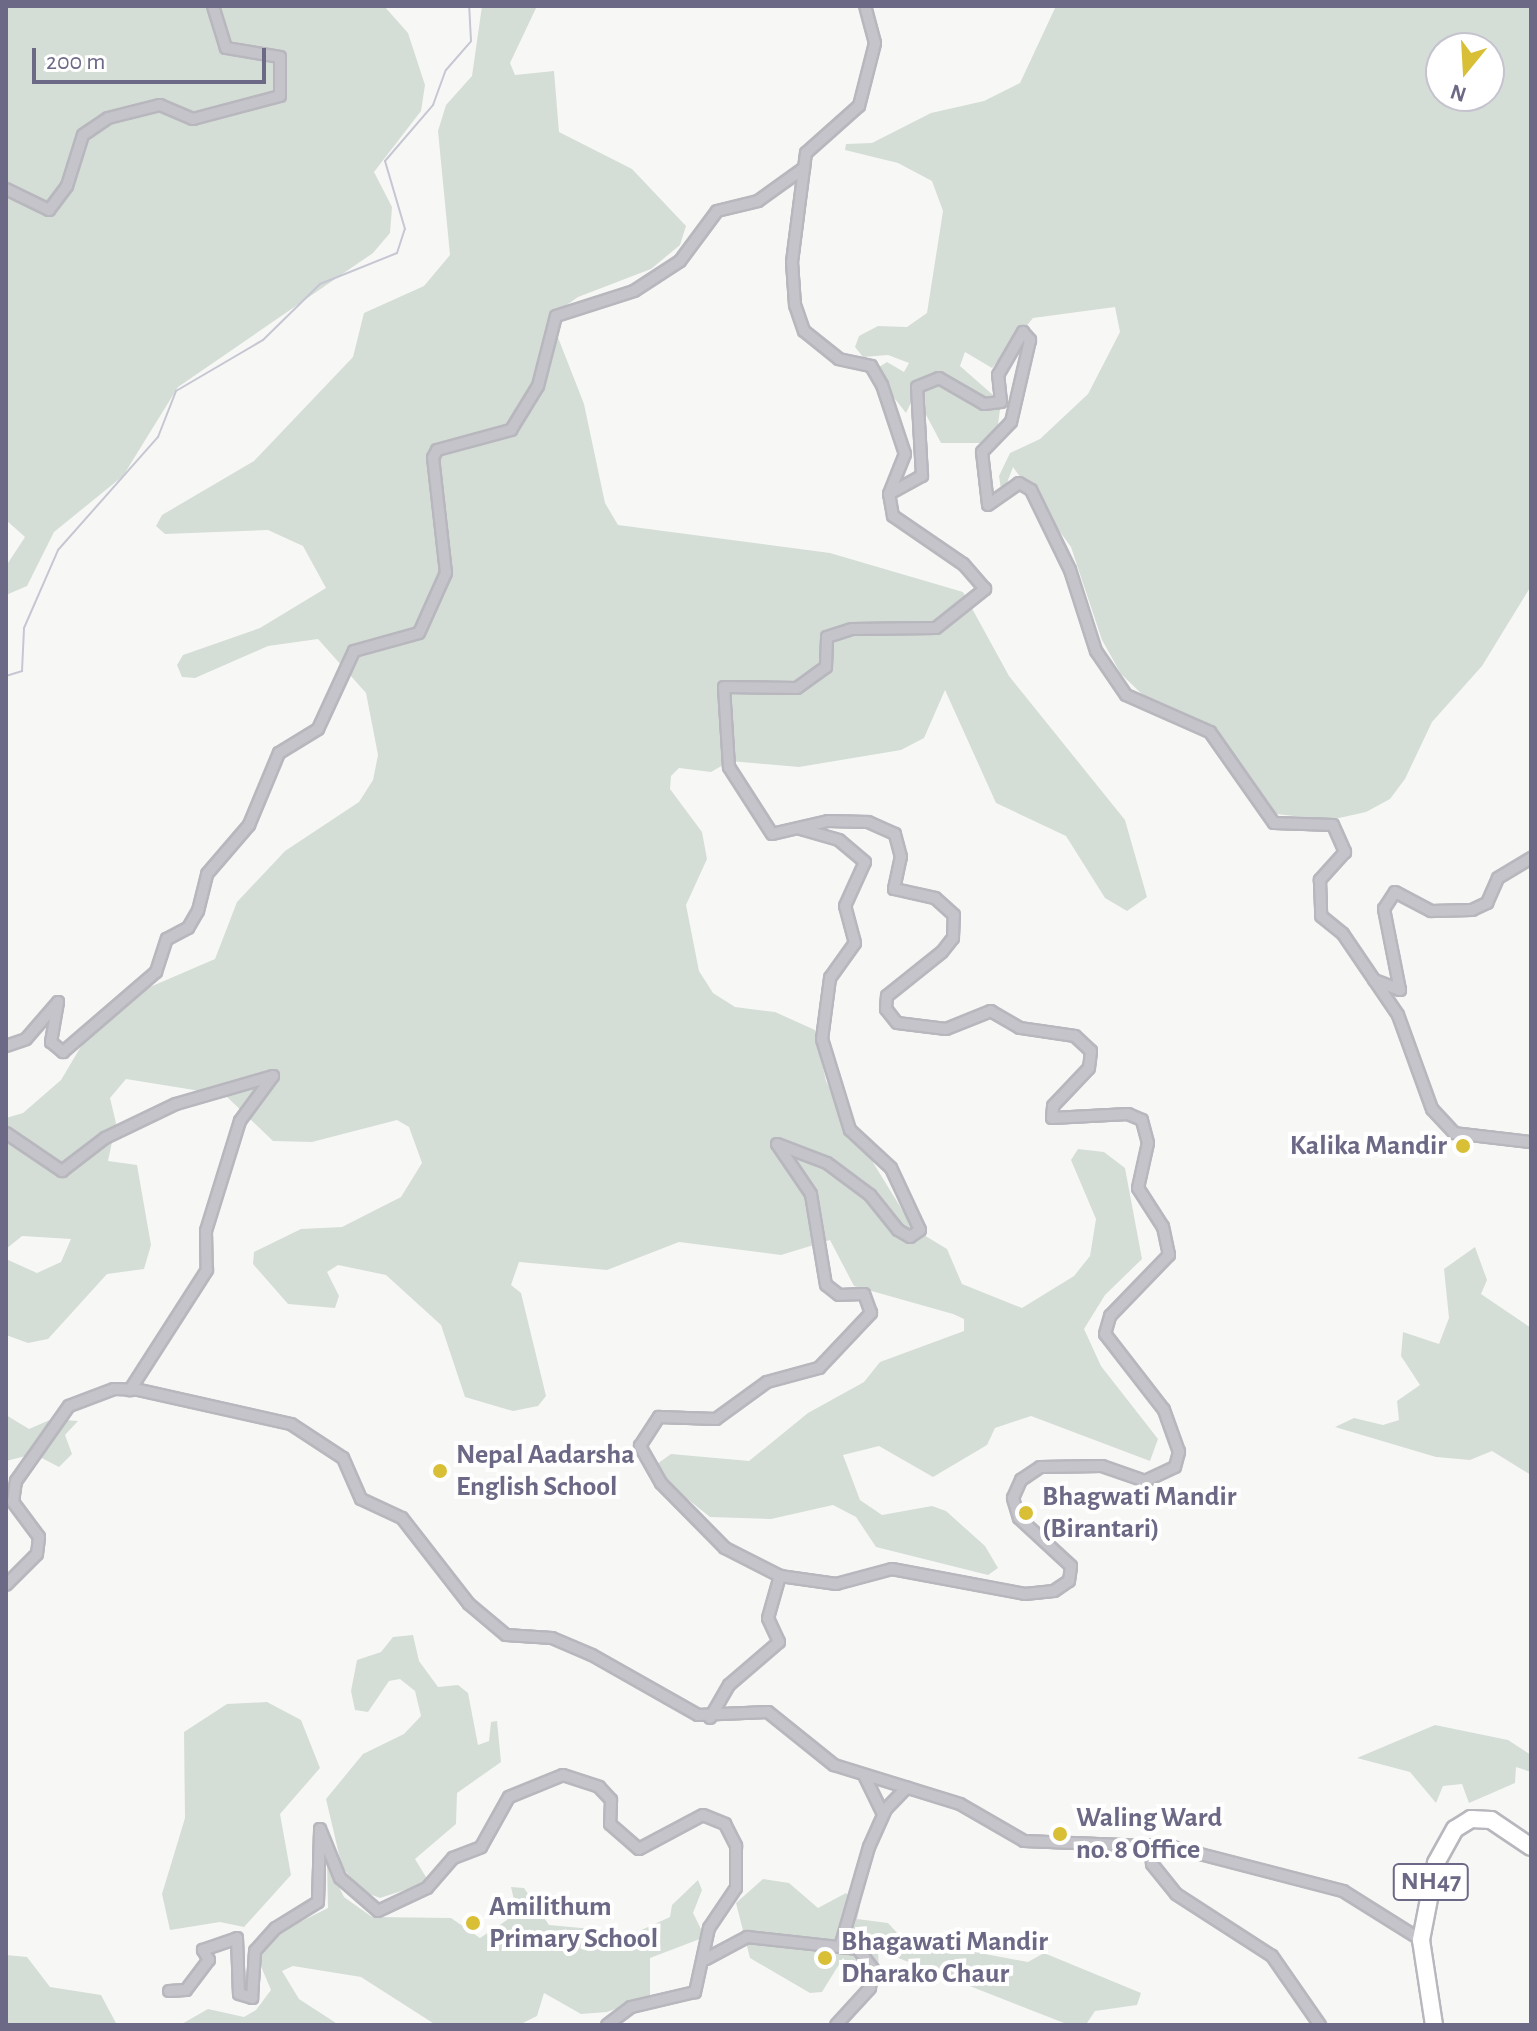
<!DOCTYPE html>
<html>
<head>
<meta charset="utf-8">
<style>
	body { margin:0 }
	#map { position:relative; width:1537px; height:2031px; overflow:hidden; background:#f7f8f6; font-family:"Alegreya Sans",sans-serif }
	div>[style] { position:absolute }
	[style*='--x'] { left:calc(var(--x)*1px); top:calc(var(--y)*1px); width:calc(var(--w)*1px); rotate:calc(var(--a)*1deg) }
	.green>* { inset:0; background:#d5ddd7 }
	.stream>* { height:2px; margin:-1px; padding:0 1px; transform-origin:1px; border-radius:1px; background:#c6c7d2 }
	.roads { filter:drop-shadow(2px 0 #b7b7bd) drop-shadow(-2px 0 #b7b7bd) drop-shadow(0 2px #b7b7bd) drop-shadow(0 -2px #b7b7bd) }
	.minor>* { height:10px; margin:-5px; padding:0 5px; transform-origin:5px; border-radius:5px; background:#c5c4cb }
	.highway>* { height:16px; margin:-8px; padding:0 8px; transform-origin:8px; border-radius:8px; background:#fff }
	.dots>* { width:22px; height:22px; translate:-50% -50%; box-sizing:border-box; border:4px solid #fff; border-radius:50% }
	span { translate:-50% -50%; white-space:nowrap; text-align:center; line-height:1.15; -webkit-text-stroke:8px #fff; paint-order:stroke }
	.shield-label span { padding:2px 6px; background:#fff; border:2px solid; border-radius:6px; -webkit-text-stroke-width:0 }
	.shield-label { font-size:26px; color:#6b6985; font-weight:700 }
	.poi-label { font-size:28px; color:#6b6985; font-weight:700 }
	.right { translate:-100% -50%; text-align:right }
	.left { translate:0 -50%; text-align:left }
	.frame { position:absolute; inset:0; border:8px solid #6b6985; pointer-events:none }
	.north { position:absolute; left:1425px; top:32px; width:80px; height:80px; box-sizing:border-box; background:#fff; border:2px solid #c4c3ce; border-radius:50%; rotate:198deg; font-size:22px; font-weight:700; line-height:32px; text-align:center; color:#6b6985 }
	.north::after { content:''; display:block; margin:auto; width:28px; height:36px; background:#d8bf36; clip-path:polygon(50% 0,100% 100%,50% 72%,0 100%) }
	.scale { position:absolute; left:32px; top:48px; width:234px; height:36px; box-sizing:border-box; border:4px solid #6b6985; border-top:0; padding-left:10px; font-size:24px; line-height:28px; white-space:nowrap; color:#6b6985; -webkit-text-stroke:6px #fff; paint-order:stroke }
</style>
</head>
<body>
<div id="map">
	<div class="green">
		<i style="clip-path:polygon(6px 6px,384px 6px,408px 33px,425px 85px,421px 111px,374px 172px,392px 207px,390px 233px,373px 253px,178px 387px,123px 476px,54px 532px,27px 586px,6px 595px,6px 566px,25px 537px,6px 520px)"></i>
		<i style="clip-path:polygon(482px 6px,537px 6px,510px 63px,515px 75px,554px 71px,559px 132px,632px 169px,686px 226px,680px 245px,651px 269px,578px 297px,550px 317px,584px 404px,605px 503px,618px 525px,830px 553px,963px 592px,1009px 676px,1125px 820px,1147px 897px,1127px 911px,1105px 898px,1066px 836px,996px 803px,945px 690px,924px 738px,901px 750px,799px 767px,730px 761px,711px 772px,679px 768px,671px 776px,670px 789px,702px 832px,707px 859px,686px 905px,699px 971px,713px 993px,735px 1007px,775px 1012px,815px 1030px,826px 1081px,845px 1117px,914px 1229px,947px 1249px,962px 1284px,1022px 1308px,1074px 1276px,1090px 1256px,1096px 1219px,1071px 1160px,1078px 1149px,1104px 1152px,1125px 1168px,1142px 1259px,1105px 1295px,1084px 1329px,1101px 1366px,1158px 1439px,1150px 1461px,1031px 1416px,995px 1428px,987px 1445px,933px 1477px,879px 1446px,843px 1455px,860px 1500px,882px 1515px,932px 1506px,946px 1511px,985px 1546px,998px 1568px,988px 1575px,876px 1547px,856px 1517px,833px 1505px,771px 1519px,710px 1517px,650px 1469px,671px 1454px,749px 1461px,808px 1413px,864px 1382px,880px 1362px,964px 1331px,964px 1319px,953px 1314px,854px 1286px,830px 1240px,781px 1255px,679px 1242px,607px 1270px,519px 1262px,511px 1285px,521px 1293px,546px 1396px,538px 1406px,513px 1411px,465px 1397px,441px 1325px,386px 1275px,338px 1265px,327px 1272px,339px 1296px,335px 1308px,288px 1304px,253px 1264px,254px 1252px,301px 1229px,342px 1227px,401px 1197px,422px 1163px,409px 1127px,397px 1120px,312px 1142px,273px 1141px,225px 1095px,126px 1079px,110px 1098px,116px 1123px,108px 1161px,137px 1165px,151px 1245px,144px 1269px,107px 1274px,48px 1339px,28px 1343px,6px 1335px,6px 1259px,37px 1273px,61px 1262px,71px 1239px,22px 1236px,6px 1249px,6px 1118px,23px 1113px,61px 1080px,86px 1038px,143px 990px,215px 959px,237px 902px,285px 851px,359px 802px,373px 780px,378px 755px,366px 693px,318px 639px,268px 646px,195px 678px,182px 677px,177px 665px,183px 655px,260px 628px,326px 588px,303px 546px,268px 530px,165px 534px,156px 526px,162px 515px,254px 461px,353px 357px,364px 313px,424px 286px,450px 255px,438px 131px,446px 105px,472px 76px)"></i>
		<i style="clip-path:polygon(evenodd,1056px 6px,1531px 6px,1531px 586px,1482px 666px,1432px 722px,1405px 779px,1390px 799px,1366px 812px,1330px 820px,1276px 814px,1218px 731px,1145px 697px,1121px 674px,1102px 640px,1071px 547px,1013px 467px,1002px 496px,999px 476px,1010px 453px,1040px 439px,1088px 394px,1120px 332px,1115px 307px,1033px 318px,992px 368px,965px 352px,960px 366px,1001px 402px,997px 432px,982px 443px,941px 443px,915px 394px,906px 413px,884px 385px,879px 367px,887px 362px,904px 372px,909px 363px,888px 355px,863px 357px,855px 347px,859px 336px,878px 326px,907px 327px,927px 313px,943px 211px,932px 181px,898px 163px,845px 150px,846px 144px,872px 143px,931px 113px,984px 101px,1020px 83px,1056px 6px,1441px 48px,1489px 48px,1489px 96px,1441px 96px,1441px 48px)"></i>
		<i style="clip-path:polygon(1475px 1247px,1487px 1280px,1481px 1294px,1531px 1328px,1531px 1475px,1492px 1451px,1470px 1460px,1436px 1457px,1335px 1427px,1354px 1418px,1383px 1425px,1399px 1420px,1397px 1401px,1420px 1385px,1401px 1356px,1403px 1332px,1439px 1344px,1449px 1318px,1444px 1269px)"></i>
		<i style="clip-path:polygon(6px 1415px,29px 1429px,52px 1419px,78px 1421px,65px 1435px,72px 1454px,59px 1467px,34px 1454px,6px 1461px)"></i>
		<i style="clip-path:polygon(413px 1635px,419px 1661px,438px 1687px,458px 1685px,468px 1693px,478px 1745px,489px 1741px,491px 1722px,497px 1721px,501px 1762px,457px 1793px,456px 1824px,415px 1859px,429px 1882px,380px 1898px,362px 1891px,342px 1867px,326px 1799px,363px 1754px,404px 1734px,421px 1716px,415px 1691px,400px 1679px,389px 1681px,368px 1712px,355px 1710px,351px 1691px,357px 1660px,381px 1652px,393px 1637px)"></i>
		<i style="clip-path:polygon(267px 1702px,301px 1720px,320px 1768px,280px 1814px,291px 1875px,244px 1927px,220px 1922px,170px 1930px,162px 1894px,185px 1818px,184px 1732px,227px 1704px)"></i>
		<i style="clip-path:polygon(1435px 1725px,1508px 1740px,1531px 1755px,1531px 1772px,1516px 1767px,1515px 1783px,1469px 1803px,1462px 1784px,1443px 1786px,1436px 1803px,1410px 1772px,1357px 1758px)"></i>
		<i style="clip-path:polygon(327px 1863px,344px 1897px,372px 1917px,451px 1918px,480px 1938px,507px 1920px,515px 1904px,511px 1887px,524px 1888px,549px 1925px,635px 1933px,670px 1917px,672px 1905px,698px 1880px,702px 1890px,693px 1913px,705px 1937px,650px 1958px,650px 1997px,607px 2012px,581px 2014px,544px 1993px,537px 2016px,519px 2025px,436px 2025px,361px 1977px,293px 1966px,282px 1971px,299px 1999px,339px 2025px,180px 2025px,208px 2009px,244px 2017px,256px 2010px,271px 1990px,257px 1957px,278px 1933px,328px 1908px)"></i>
		<i style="clip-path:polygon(763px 1879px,789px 1883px,818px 1908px,846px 1893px,860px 1906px,857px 1919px,888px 1923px,901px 1937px,926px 1933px,948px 1947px,1028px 1962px,1044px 1953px,1141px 1993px,1137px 2005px,1095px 2011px,1087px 2023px,1064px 2023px,878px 1950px,879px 1975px,854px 1973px,843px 1958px,822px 1992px,810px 1993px,750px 1958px,736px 1903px)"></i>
		<i style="clip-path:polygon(6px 1955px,27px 1957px,50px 1987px,101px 1995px,117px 2025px,6px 2025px)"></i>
	</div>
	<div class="stream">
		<i style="--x:6;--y:676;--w:17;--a:-17"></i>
		<i style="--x:22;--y:671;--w:43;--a:-87.3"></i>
		<i style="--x:24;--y:628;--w:85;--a:-66.4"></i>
		<i style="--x:58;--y:550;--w:151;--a:-48.5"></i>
		<i style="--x:158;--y:437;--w:49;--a:-68.6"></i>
		<i style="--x:176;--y:391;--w:101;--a:-30.4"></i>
		<i style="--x:263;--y:340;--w:80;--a:-44.5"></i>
		<i style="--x:320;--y:284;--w:83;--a:-21.9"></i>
		<i style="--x:397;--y:253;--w:25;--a:-72"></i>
		<i style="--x:405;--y:229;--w:71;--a:-106.4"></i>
		<i style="--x:385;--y:161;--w:74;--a:-49.4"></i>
		<i style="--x:433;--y:105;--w:37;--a:-70"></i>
		<i style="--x:446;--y:70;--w:38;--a:-49"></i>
		<i style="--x:471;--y:41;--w:35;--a:-93"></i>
	</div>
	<div class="roads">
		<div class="minor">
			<i style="--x:6;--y:189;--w:48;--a:26"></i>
			<i style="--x:49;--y:210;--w:30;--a:-53"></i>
			<i style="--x:67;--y:186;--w:53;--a:-72.6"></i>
			<i style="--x:83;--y:135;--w:30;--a:-34"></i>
			<i style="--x:108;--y:118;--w:54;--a:-14"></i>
			<i style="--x:160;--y:105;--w:36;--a:23"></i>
			<i style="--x:193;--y:119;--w:90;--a:-14.8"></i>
			<i style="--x:280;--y:96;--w:39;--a:-90"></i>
			<i style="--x:280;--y:57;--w:55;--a:-170.5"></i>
			<i style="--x:226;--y:48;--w:44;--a:-107.2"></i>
			<i style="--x:889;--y:494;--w:38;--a:-29"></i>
			<i style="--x:922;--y:476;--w:89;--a:-93.2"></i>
			<i style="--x:917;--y:387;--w:24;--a:-22"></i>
			<i style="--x:939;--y:378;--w:52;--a:30"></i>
			<i style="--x:984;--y:404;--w:17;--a:-7"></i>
			<i style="--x:1001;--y:402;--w:27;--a:-96"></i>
			<i style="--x:998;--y:375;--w:50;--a:-59.8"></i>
			<i style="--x:1023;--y:332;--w:11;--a:49"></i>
			<i style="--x:1030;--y:340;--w:84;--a:103"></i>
			<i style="--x:1011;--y:422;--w:42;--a:134"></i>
			<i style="--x:982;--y:452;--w:53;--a:83.5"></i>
			<i style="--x:988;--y:505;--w:38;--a:-35"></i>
			<i style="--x:1019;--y:483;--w:14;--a:30"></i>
			<i style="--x:1031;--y:490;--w:89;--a:64"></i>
			<i style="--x:1070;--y:570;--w:85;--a:72.2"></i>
			<i style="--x:1096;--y:651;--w:53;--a:55.7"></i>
			<i style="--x:1126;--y:695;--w:92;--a:23.8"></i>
			<i style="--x:1210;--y:732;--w:111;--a:54.9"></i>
			<i style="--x:1274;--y:823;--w:59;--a:1.9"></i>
			<i style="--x:1333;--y:825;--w:30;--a:66"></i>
			<i style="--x:1345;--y:852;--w:38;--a:132"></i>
			<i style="--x:1320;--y:880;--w:36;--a:88"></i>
			<i style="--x:1321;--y:916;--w:28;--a:39"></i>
			<i style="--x:1343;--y:934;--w:98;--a:55.8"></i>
			<i style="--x:1398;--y:1015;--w:100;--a:70.1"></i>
			<i style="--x:1432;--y:1109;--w:33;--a:47"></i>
			<i style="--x:1454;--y:1133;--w:78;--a:6.7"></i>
			<i style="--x:1374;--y:980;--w:28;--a:21"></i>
			<i style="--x:1400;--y:990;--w:83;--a:-101.2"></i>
			<i style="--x:1384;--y:909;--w:20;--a:-57"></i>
			<i style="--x:1395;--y:892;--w:41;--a:27.8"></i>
			<i style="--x:1431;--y:911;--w:41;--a:-1.4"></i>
			<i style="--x:1472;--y:910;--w:17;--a:-25"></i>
			<i style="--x:1487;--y:903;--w:27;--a:-66"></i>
			<i style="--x:1498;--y:878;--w:39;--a:-31"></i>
			<i style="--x:6;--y:1046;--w:21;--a:-19"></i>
			<i style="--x:26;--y:1039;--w:49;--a:-49.1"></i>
			<i style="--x:58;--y:1002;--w:41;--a:99.9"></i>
			<i style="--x:51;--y:1042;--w:16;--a:40"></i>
			<i style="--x:63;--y:1052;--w:123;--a:-40.7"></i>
			<i style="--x:156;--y:972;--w:35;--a:-72"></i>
			<i style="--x:167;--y:939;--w:24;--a:-28"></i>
			<i style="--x:188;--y:928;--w:20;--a:-60"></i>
			<i style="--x:198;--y:911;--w:38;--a:-76"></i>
			<i style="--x:207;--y:874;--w:65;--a:-49.4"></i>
			<i style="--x:249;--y:825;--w:78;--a:-67.4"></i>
			<i style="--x:279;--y:753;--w:46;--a:-31.6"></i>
			<i style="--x:318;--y:729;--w:86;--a:-65.2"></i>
			<i style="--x:354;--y:651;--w:67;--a:-15.5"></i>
			<i style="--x:419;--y:633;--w:66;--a:-65.8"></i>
			<i style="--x:446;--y:573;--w:116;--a:-96.4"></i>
			<i style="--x:433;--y:458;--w:9;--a:-63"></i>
			<i style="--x:437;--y:450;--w:77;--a:-15.1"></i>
			<i style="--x:511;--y:430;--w:52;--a:-58.5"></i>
			<i style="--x:538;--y:386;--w:72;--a:-75.6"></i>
			<i style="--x:556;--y:316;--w:82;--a:-17.8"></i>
			<i style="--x:634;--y:291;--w:55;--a:-33.1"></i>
			<i style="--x:680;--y:261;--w:62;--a:-53.5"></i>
			<i style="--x:717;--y:211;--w:42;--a:-13.7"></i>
			<i style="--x:758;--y:201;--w:57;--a:-35.7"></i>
			<i style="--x:6;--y:1133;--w:68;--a:34.2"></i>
			<i style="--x:62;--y:1171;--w:54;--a:-37.5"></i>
			<i style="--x:105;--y:1138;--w:79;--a:-25.6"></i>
			<i style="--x:176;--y:1104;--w:101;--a:-16.1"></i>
			<i style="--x:273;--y:1076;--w:56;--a:126.3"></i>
			<i style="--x:240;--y:1121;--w:115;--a:107.2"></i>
			<i style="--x:206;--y:1231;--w:39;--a:89"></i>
			<i style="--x:207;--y:1270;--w:143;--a:122.7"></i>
			<i style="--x:780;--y:1576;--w:62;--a:-153"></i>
			<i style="--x:725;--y:1548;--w:91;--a:-134.6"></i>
			<i style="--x:661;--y:1483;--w:43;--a:-119.6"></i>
			<i style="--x:640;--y:1446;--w:35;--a:-57"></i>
			<i style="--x:659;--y:1417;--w:57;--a:2"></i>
			<i style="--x:716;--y:1419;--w:63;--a:-36"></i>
			<i style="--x:767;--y:1382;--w:54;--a:-15.1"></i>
			<i style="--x:819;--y:1368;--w:76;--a:-46.6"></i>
			<i style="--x:871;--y:1313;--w:20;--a:-110"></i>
			<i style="--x:864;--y:1294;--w:25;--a:178"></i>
			<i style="--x:839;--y:1295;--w:16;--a:-142"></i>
			<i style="--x:826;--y:1285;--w:92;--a:-99.4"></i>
			<i style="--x:811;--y:1194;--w:60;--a:-124.2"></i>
			<i style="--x:777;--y:1144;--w:53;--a:20.8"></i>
			<i style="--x:827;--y:1163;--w:54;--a:36.7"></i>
			<i style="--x:870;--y:1195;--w:45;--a:51.3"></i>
			<i style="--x:898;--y:1230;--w:14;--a:30"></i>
			<i style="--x:910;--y:1237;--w:12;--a:-35"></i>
			<i style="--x:920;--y:1230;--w:68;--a:-115.1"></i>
			<i style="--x:891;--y:1168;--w:56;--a:-137.2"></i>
			<i style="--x:850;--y:1130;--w:95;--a:-107.1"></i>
			<i style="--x:822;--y:1039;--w:62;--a:-82.5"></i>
			<i style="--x:830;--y:978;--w:43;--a:-54.5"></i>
			<i style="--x:855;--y:943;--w:38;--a:-105"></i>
			<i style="--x:845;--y:906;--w:48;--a:-65.6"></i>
			<i style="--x:865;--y:862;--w:34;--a:-140"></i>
			<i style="--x:839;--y:840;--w:40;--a:-164"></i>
			<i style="--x:6;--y:1585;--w:44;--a:-45"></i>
			<i style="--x:37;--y:1554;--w:17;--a:-83"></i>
			<i style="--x:39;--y:1537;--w:44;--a:-126.6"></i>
			<i style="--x:13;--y:1502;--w:21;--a:-82"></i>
			<i style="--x:16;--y:1481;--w:92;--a:-54.8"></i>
			<i style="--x:69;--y:1406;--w:48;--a:-20.7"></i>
			<i style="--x:114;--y:1389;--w:25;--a:2"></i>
			<i style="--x:139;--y:1390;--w:156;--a:12.6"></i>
			<i style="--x:291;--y:1424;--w:62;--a:33.2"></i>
			<i style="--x:343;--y:1458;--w:45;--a:66.3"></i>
			<i style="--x:361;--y:1499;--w:45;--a:24.9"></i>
			<i style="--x:402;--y:1518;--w:109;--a:52.1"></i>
			<i style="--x:469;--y:1604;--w:48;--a:40"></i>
			<i style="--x:506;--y:1635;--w:46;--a:3.7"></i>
			<i style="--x:552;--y:1638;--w:43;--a:23"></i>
			<i style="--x:592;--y:1655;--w:122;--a:29.5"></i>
			<i style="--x:698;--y:1715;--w:70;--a:-2.5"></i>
			<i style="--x:768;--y:1712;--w:85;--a:38.8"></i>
			<i style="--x:834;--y:1765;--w:132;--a:17.2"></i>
			<i style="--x:960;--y:1804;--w:74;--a:30"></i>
			<i style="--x:1024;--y:1841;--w:149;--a:2.3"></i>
			<i style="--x:1173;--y:1847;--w:176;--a:14.5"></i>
			<i style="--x:1343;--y:1891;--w:92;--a:32.1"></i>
			<i style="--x:710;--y:1718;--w:38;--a:-60"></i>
			<i style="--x:729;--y:1685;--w:66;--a:-40.7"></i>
			<i style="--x:779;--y:1642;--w:26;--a:-115"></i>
			<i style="--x:768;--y:1618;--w:44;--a:-74.1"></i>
			<i style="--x:780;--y:1576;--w:57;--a:8.1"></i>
			<i style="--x:836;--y:1584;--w:58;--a:-15"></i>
			<i style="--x:892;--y:1569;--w:135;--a:10.6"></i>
			<i style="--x:1025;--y:1594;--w:29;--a:-6"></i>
			<i style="--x:1054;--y:1591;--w:18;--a:-34"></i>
			<i style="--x:1069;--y:1581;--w:15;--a:-82"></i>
			<i style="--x:1071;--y:1566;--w:71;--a:-137.3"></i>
			<i style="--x:1019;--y:1518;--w:21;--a:-107"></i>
			<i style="--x:1013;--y:1498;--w:20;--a:-66"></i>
			<i style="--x:1021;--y:1480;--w:23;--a:-34"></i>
			<i style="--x:1040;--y:1467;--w:62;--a:-0.9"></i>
			<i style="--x:1102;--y:1466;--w:46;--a:19.2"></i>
			<i style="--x:1145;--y:1481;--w:33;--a:-25"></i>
			<i style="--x:1175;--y:1467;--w:16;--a:-75"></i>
			<i style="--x:1179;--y:1452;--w:45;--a:-109.7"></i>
			<i style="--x:1164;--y:1410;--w:96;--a:-127.8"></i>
			<i style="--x:1105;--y:1334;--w:19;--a:-74"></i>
			<i style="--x:1110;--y:1316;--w:85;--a:-46"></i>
			<i style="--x:1169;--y:1255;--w:29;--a:-102"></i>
			<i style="--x:1163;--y:1227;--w:46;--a:-122.7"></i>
			<i style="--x:1138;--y:1188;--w:46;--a:-77.5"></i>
			<i style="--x:1148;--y:1143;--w:24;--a:-105"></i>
			<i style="--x:1142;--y:1120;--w:15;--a:-157"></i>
			<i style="--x:1128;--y:1114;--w:76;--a:177"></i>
			<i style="--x:1052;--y:1118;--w:12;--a:-85"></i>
			<i style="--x:1053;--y:1106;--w:52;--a:-46.5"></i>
			<i style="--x:1089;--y:1068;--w:17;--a:-83"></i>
			<i style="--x:1091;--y:1051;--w:22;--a:-137"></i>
			<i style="--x:1075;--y:1036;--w:56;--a:-171.7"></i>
			<i style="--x:1020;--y:1028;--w:34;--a:-150"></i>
			<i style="--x:991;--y:1011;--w:48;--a:158.2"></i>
			<i style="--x:946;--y:1029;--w:49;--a:-173"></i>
			<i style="--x:897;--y:1023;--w:18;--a:-128"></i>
			<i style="--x:886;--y:1009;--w:13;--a:-86"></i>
			<i style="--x:887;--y:996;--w:70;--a:-38.7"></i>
			<i style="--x:942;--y:952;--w:18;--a:-52"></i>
			<i style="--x:953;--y:938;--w:23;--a:-88"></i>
			<i style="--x:954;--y:915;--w:25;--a:-138"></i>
			<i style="--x:935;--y:898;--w:42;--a:-167.6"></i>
			<i style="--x:894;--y:889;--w:33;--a:-78"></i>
			<i style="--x:901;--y:857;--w:24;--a:-105"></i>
			<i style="--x:895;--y:834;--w:30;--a:-156"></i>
			<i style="--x:868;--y:822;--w:40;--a:-178.6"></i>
			<i style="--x:828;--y:821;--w:57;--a:166.9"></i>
			<i style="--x:772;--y:834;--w:80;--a:-122.7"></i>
			<i style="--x:729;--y:767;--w:80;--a:-93.6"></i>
			<i style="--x:724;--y:687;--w:73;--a:0.8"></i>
			<i style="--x:797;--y:688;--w:36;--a:-36"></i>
			<i style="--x:826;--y:667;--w:30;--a:-88"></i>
			<i style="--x:827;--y:637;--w:26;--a:-18"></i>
			<i style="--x:852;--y:629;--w:84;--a:-0.7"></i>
			<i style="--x:936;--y:628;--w:63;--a:-38.5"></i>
			<i style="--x:985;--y:589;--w:33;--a:-131"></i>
			<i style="--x:963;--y:564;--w:85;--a:-145.6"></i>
			<i style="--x:893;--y:516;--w:22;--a:-100"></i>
			<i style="--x:889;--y:494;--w:43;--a:-68.2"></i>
			<i style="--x:905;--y:454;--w:73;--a:-108.4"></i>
			<i style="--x:882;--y:385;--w:22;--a:-120"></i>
			<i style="--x:871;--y:366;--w:33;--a:-168"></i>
			<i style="--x:839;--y:359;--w:45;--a:-141.3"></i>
			<i style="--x:804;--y:331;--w:28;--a:-109"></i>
			<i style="--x:795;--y:305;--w:43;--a:-94"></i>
			<i style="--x:792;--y:262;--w:110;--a:-82.7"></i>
			<i style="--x:806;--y:153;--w:71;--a:-41.6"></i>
			<i style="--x:859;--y:106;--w:65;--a:-75.7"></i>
			<i style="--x:875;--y:43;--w:38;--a:-105"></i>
			<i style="--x:865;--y:1777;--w:41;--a:64.1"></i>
			<i style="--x:1150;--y:1845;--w:19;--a:84"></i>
			<i style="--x:1152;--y:1864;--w:38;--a:51"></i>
			<i style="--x:1176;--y:1894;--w:114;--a:32.9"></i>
			<i style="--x:1272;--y:1956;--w:84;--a:55.2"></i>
			<i style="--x:841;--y:1944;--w:101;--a:-73.9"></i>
			<i style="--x:869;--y:1847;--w:42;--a:-65.9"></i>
			<i style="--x:886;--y:1809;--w:30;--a:-46"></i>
			<i style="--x:706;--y:1959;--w:47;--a:-28.2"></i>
			<i style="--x:747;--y:1937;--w:112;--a:6.2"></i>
			<i style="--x:858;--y:1949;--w:25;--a:53"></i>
			<i style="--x:873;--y:1969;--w:19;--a:99"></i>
			<i style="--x:870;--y:1988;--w:50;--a:132.6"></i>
			<i style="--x:169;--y:1991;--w:17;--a:-3"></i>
			<i style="--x:186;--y:1990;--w:38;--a:-53"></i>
			<i style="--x:209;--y:1960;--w:12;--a:-121"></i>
			<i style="--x:203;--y:1950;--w:36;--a:-19"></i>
			<i style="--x:237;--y:1938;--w:56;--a:88"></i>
			<i style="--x:239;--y:1994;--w:14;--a:17"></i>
			<i style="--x:252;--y:1998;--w:47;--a:-86.3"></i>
			<i style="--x:255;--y:1951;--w:31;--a:-48"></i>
			<i style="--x:276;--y:1928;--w:49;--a:-31.8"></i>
			<i style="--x:318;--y:1902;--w:73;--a:-88.4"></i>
			<i style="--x:320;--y:1829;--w:53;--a:67.8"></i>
			<i style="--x:340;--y:1878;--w:50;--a:41"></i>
			<i style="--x:378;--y:1911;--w:54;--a:-25.1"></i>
			<i style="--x:427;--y:1888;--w:40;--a:-49"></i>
			<i style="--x:453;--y:1858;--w:30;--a:-21"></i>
			<i style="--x:481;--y:1847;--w:57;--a:-60.8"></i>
			<i style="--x:509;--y:1797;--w:58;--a:-22.2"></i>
			<i style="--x:563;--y:1775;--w:38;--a:18"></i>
			<i style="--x:599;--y:1787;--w:18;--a:47"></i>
			<i style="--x:611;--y:1800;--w:24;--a:92"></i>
			<i style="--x:610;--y:1824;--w:38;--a:41"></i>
			<i style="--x:639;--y:1849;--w:72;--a:-28"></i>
			<i style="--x:703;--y:1815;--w:24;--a:22"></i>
			<i style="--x:725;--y:1824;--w:25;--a:63"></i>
			<i style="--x:736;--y:1846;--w:42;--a:90"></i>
			<i style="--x:736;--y:1888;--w:48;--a:124"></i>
			<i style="--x:709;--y:1928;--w:66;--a:102.3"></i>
			<i style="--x:695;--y:1992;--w:66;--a:166.8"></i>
			<i style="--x:631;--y:2007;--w:30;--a:143"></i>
		</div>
		<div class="highway">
			<i style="--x:1434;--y:2025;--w:86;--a:-98.7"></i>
			<i style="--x:1421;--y:1940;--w:78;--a:-79"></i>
			<i style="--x:1436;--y:1863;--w:39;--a:-61"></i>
			<i style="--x:1455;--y:1829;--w:19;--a:-32"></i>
			<i style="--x:1471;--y:1819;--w:20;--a:3"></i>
			<i style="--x:1491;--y:1820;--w:48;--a:34"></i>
		</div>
	</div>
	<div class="dots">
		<i style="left:1463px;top:1146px;background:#d8bf36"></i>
		<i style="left:440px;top:1471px;background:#d8bf36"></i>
		<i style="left:1026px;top:1513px;background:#d8bf36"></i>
		<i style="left:1060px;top:1834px;background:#d8bf36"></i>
		<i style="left:473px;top:1923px;background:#d8bf36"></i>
		<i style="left:825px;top:1958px;background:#d8bf36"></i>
	</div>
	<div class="shield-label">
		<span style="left:1431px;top:1882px">NH47</span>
	</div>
	<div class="poi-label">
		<span class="right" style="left:1447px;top:1146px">Kalika Mandir</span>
		<span class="left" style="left:456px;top:1471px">Nepal Aadarsha<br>English School</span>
		<span class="left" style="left:1042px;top:1513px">Bhagwati Mandir<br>(Birantari)</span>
		<span class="left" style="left:1076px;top:1834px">Waling Ward<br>no. 8 Office</span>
		<span class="left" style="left:489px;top:1923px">Amilithum<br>Primary School</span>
		<span class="left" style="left:841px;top:1958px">Bhagawati Mandir<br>Dharako Chaur</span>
	</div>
	<div class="frame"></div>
	<div class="north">N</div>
	<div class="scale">200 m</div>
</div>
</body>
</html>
